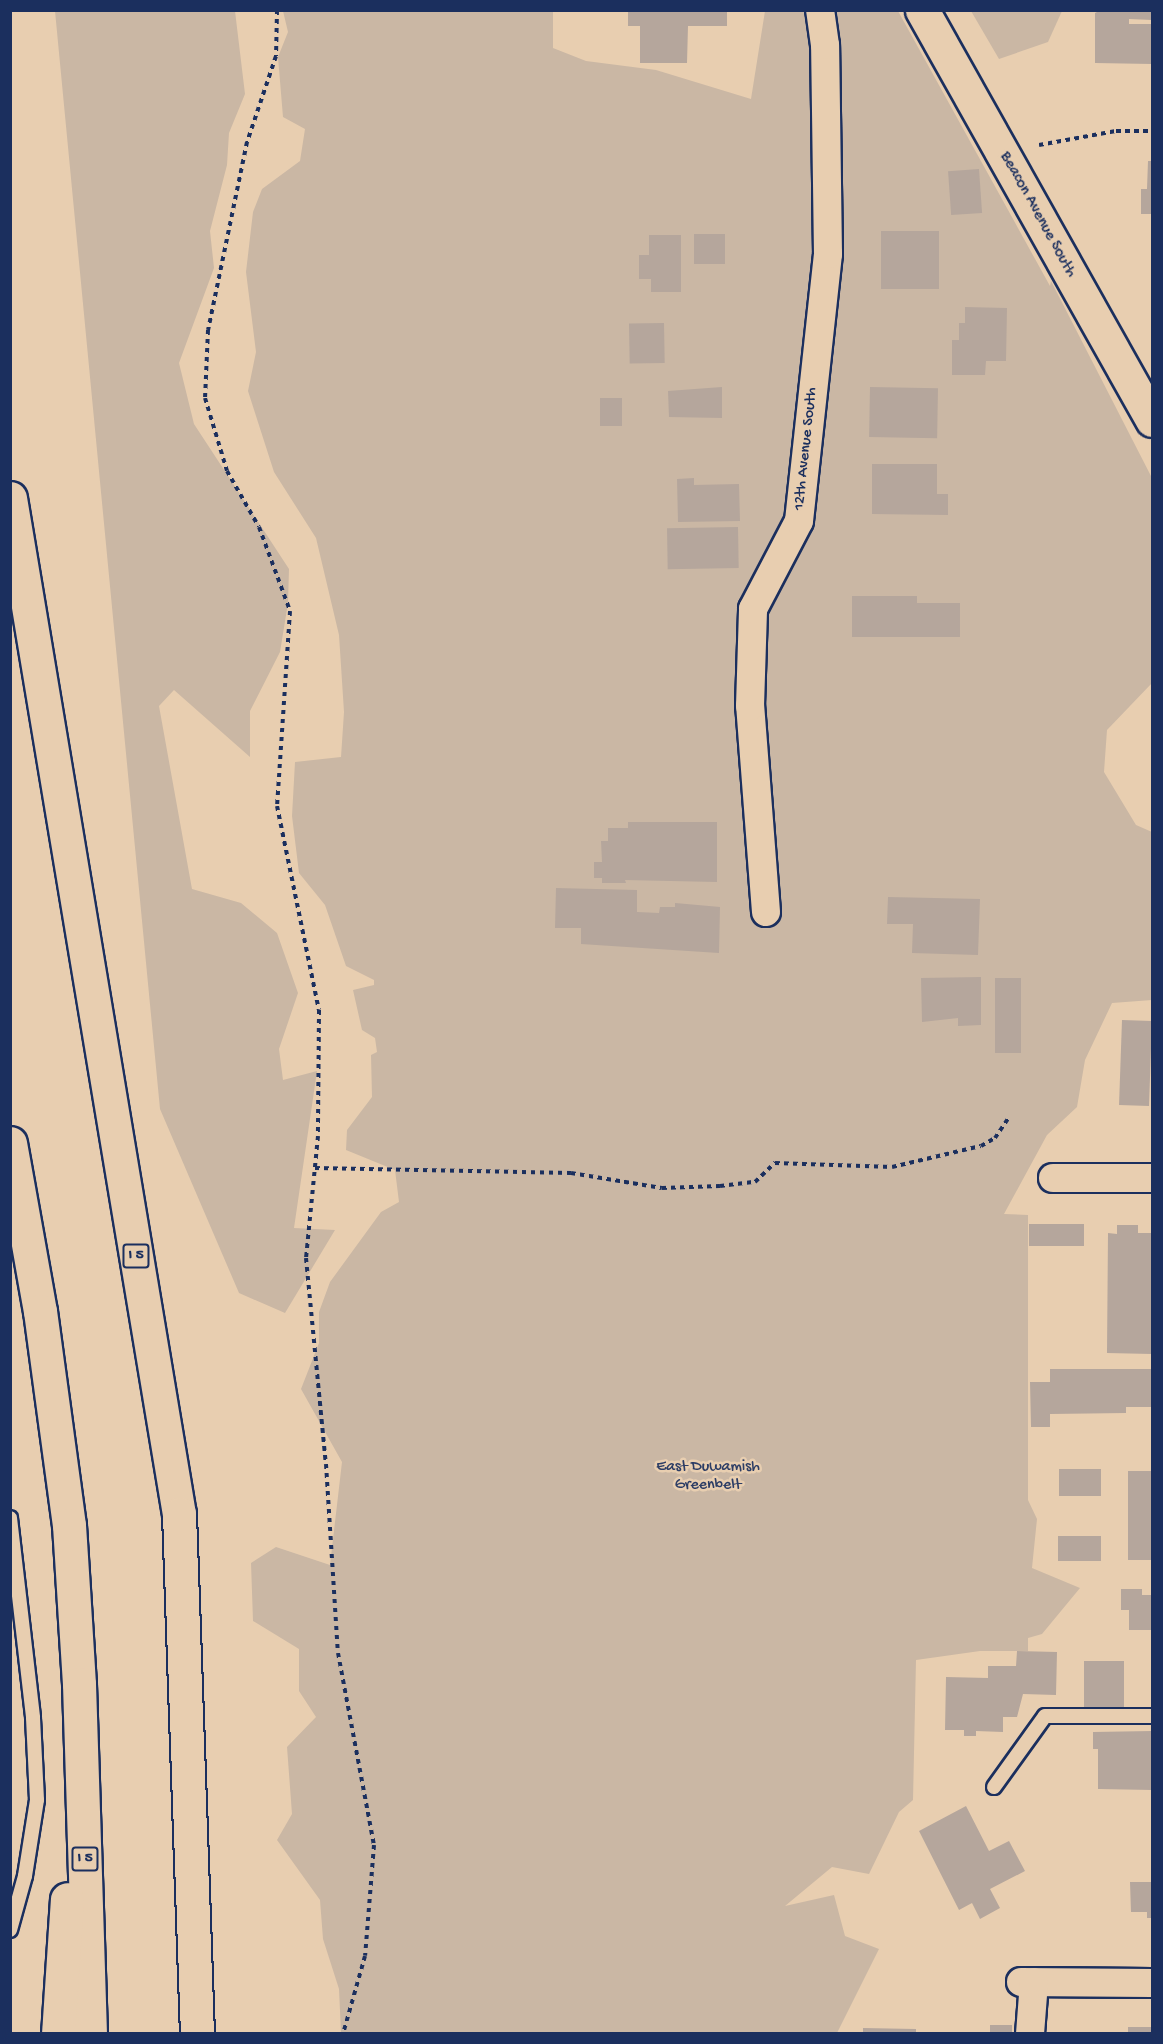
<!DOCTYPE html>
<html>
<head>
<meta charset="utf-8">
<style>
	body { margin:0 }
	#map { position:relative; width:1163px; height:2044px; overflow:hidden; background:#e8ceb0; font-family:"Gochi Hand",sans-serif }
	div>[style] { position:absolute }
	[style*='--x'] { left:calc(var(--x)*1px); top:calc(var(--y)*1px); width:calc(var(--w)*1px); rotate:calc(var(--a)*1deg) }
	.built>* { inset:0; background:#d9c2aa }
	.green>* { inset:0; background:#cab7a4 }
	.building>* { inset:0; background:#b5a69c; transform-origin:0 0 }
	.path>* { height:4px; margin-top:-2px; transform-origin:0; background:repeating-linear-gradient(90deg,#1b2f5e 0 4.5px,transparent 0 9px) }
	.roads { filter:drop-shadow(2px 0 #1b2f5e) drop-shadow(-2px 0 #1b2f5e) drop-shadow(0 2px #1b2f5e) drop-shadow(0 -2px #1b2f5e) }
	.lane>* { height:14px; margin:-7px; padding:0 7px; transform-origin:7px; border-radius:7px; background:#e8ceb0 }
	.street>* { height:28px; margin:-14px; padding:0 14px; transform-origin:14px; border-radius:14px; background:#e8ceb0 }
	.secondary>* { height:33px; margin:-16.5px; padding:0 16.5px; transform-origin:16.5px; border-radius:16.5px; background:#e8ceb0 }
	.highway>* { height:33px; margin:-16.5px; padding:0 16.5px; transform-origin:16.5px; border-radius:16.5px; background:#e8ceb0 }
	span { translate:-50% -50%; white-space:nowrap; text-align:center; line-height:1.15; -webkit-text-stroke:5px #e8ceb0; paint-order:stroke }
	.shield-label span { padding:2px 4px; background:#e8ceb0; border:2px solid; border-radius:4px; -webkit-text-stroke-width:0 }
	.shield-label { font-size:15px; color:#1b2f5e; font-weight:700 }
	.street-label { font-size:16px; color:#1b2f5e }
	.park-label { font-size:16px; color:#2c3d65 }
	.frame { position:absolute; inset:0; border:12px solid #1b2f5e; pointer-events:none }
</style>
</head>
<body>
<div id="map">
	<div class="built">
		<i style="clip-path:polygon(11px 1781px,12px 2033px,10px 2033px)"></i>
	</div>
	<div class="green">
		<i style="clip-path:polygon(55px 11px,235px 11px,245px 94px,229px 133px,227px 165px,210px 231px,214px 268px,179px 363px,194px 424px,289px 569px,288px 603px,280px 652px,250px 711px,250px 757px,174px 690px,159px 706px,192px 889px,241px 903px,277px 933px,298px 993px,279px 1049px,283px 1080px,317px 1071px,294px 1228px,335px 1230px,285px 1313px,239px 1293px,160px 1109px)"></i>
		<i style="clip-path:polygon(283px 11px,553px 11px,553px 48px,586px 61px,656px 70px,751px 99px,765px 11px,898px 11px,1050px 286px,1051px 281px,1152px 478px,1152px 683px,1107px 730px,1104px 772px,1136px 825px,1152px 832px,1152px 1000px,1112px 1003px,1085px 1060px,1077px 1107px,1047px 1135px,1004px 1214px,1028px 1215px,1028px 1500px,1037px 1519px,1032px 1568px,1080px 1588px,1042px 1634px,1028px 1638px,1028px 1651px,980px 1651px,916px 1660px,913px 1800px,899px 1812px,869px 1874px,832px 1867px,785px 1906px,834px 1895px,845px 1936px,879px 1949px,837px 2033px,341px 2033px,339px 1989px,323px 1939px,320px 1900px,277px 1840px,292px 1814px,287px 1747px,316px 1717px,299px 1691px,299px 1649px,253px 1621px,251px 1563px,276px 1547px,330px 1565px,342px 1462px,301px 1389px,319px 1343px,319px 1312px,330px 1282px,381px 1212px,399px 1202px,395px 1170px,346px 1150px,347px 1130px,372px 1097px,371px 1055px,377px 1052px,375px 1038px,362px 1030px,353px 990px,374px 985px,374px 980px,346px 966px,325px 905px,299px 873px,292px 816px,295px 762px,341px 757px,344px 712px,339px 635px,316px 538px,274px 472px,248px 391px,256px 352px,246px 272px,253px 212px,262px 189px,300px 161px,305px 129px,283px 117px,278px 57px,288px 32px)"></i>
		<i style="clip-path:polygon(971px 11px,1062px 11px,1048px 42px,999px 59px)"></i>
	</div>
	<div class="building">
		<i style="clip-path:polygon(628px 10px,727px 10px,727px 26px,688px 26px,687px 63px,640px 63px,640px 26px,628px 26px)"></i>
		<i style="clip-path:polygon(1101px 10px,1152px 10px,1152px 20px,1129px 19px,1129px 24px,1152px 24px,1152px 64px,1095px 63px,1095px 13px)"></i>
		<i style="clip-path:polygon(1148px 161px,1152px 161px,1152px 214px,1141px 214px,1141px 189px,1147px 189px)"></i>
		<i style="left:979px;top:169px;width:44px;height:31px;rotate:86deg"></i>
		<i style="left:881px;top:231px;width:58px;height:58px"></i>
		<i style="left:694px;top:234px;width:31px;height:30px"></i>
		<i style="clip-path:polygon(649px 235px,681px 235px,681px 292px,651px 292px,651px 279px,639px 279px,639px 255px,649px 255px)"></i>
		<i style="clip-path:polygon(965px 307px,1007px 308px,1006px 361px,986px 361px,985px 375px,952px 375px,952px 340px,959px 340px,959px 323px,965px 323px)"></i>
		<i style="left:664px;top:323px;width:40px;height:35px;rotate:89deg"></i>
		<i style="clip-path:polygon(722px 387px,722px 418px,669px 417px,668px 391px)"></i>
		<i style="left:870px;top:387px;width:68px;height:50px;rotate:1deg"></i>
		<i style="left:600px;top:398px;width:22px;height:28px"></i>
		<i style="clip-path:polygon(872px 464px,937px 464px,937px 494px,948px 494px,948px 515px,872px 514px)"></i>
		<i style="clip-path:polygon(694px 478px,694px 485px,739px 484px,740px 521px,678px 522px,677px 479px)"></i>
		<i style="left:738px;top:527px;width:41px;height:71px;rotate:89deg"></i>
		<i style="clip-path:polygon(852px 596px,917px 596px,917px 603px,960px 603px,960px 637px,852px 637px)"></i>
		<i style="clip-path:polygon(628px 822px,717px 822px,717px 882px,625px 880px,626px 883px,602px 883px,602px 878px,594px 878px,594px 862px,602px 862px,601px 841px,608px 841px,608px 828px,628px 828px)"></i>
		<i style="clip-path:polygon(556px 888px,637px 890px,637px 912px,659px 913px,660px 907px,675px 907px,675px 903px,720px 907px,719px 953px,581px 944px,581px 928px,555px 928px)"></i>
		<i style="clip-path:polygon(888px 897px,980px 899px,978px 955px,912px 953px,913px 924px,887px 924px)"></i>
		<i style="clip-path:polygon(981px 977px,981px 1025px,958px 1026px,958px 1018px,922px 1022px,921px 978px)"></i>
		<i style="left:995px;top:978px;width:26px;height:75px"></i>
		<i style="left:1122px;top:1020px;width:30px;height:85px;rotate:2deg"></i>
		<i style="left:1029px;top:1224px;width:55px;height:22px"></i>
		<i style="clip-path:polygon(1117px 1225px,1138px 1225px,1138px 1233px,1152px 1233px,1152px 1354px,1107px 1353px,1108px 1233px,1117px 1234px)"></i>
		<i style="clip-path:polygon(1050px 1369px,1152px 1369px,1152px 1407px,1126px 1407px,1126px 1413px,1050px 1414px,1050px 1427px,1031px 1427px,1030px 1382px,1050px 1382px)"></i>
		<i style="left:1059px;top:1469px;width:42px;height:27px"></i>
		<i style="left:1128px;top:1471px;width:24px;height:89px"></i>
		<i style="left:1101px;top:1536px;width:25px;height:43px;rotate:90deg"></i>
		<i style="clip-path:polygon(1121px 1589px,1142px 1589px,1142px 1595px,1152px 1595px,1152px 1630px,1129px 1630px,1129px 1610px,1121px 1610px)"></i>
		<i style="clip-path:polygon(1017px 1651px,1057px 1652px,1056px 1695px,1023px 1694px,1017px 1717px,1003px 1717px,1003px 1732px,976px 1731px,976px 1736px,964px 1736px,964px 1730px,945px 1730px,946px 1677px,988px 1678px,988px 1666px,1016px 1666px)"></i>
		<i style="left:1084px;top:1661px;width:40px;height:53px"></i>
		<i style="clip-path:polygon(1152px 1731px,1152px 1790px,1098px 1789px,1098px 1749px,1093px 1749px,1093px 1732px)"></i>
		<i style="clip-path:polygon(966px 1806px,989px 1851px,1009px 1841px,1025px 1871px,990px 1889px,1000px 1908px,980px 1919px,972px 1903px,959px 1910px,919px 1831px)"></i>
		<i style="clip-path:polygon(1130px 1882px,1152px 1882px,1152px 1918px,1147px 1918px,1147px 1912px,1131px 1912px)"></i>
		<i style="left:990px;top:2025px;width:22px;height:9px"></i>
		<i style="left:1128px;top:2027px;width:24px;height:7px"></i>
		<i style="clip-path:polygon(863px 2028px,916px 2029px,916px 2034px,863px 2034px)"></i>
	</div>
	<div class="path">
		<i style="--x:277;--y:10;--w:46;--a:91.2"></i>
		<i style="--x:276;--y:56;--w:91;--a:108.6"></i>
		<i style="--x:247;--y:142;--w:192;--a:101.7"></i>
		<i style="--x:208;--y:330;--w:68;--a:92.5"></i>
		<i style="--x:205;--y:398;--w:76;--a:73.2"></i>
		<i style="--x:227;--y:471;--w:64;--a:60.3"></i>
		<i style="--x:259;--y:527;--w:90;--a:69.7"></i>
		<i style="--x:290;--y:611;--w:195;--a:93.8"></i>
		<i style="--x:277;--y:806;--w:208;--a:78.4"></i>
		<i style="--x:319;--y:1010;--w:126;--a:90.5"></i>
		<i style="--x:318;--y:1136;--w:123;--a:95.6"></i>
		<i style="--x:306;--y:1258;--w:207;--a:84.5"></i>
		<i style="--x:326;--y:1464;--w:189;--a:86.4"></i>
		<i style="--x:338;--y:1653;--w:195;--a:79.4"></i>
		<i style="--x:374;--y:1845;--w:111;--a:94.6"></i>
		<i style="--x:365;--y:1956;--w:81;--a:105.8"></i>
		<i style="--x:1039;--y:145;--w:78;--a:-10.3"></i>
		<i style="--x:1116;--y:131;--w:36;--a:0"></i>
		<i style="--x:315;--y:1168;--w:256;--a:1.1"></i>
		<i style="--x:571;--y:1173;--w:92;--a:9.4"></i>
		<i style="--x:662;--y:1188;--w:58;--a:-2"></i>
		<i style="--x:720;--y:1186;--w:35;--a:-7"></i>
		<i style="--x:755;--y:1182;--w:28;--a:-44"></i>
		<i style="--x:775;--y:1163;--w:117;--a:2"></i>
		<i style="--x:892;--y:1167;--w:91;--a:-13.3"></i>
		<i style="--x:981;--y:1146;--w:16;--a:-30"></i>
		<i style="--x:995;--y:1138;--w:23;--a:-56"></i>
	</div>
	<div class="roads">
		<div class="lane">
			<i style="--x:10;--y:1518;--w:201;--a:83.4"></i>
			<i style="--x:33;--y:1718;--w:82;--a:87.2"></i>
			<i style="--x:37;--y:1800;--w:77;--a:99"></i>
			<i style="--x:25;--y:1876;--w:56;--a:105.5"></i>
			<i style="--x:994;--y:1787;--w:87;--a:-54.3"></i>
			<i style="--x:1045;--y:1716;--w:107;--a:0"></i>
		</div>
		<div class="street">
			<i style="--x:766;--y:912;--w:207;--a:-94.4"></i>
			<i style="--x:750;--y:706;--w:97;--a:-88.2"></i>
			<i style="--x:753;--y:609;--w:99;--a:-62.4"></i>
			<i style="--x:799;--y:521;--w:269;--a:-83.8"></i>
			<i style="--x:828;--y:254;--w:209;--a:-90.8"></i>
			<i style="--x:825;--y:45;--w:35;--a:-98"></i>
			<i style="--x:1053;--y:1178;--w:99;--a:0"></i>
			<i style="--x:1021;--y:1982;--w:131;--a:0.4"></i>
			<i style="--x:1030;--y:2034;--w:52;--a:-85.6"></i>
		</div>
		<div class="secondary">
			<i style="--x:922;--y:10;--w:470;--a:60.7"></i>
		</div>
		<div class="highway">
			<i style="--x:10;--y:498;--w:1030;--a:80.56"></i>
			<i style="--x:179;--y:1514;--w:520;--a:88.02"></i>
			<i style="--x:10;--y:1143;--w:171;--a:79.9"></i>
			<i style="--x:40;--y:1311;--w:216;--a:82.3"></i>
			<i style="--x:69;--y:1525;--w:159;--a:86.4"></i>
			<i style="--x:79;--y:1684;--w:350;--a:88.2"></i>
			<i style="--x:58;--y:2034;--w:135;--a:-86.2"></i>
		</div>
	</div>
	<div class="shield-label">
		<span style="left:136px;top:1256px">I 5</span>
		<span style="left:85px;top:1859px">I 5</span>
	</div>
	<div class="street-label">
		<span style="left:1037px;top:215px;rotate:61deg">Beacon Avenue South</span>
		<span style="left:807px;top:449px;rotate:-84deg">12th Avenue South</span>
	</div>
	<div class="park-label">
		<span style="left:708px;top:1477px">East Duwamish<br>Greenbelt</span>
	</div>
	<div class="frame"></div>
</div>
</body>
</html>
